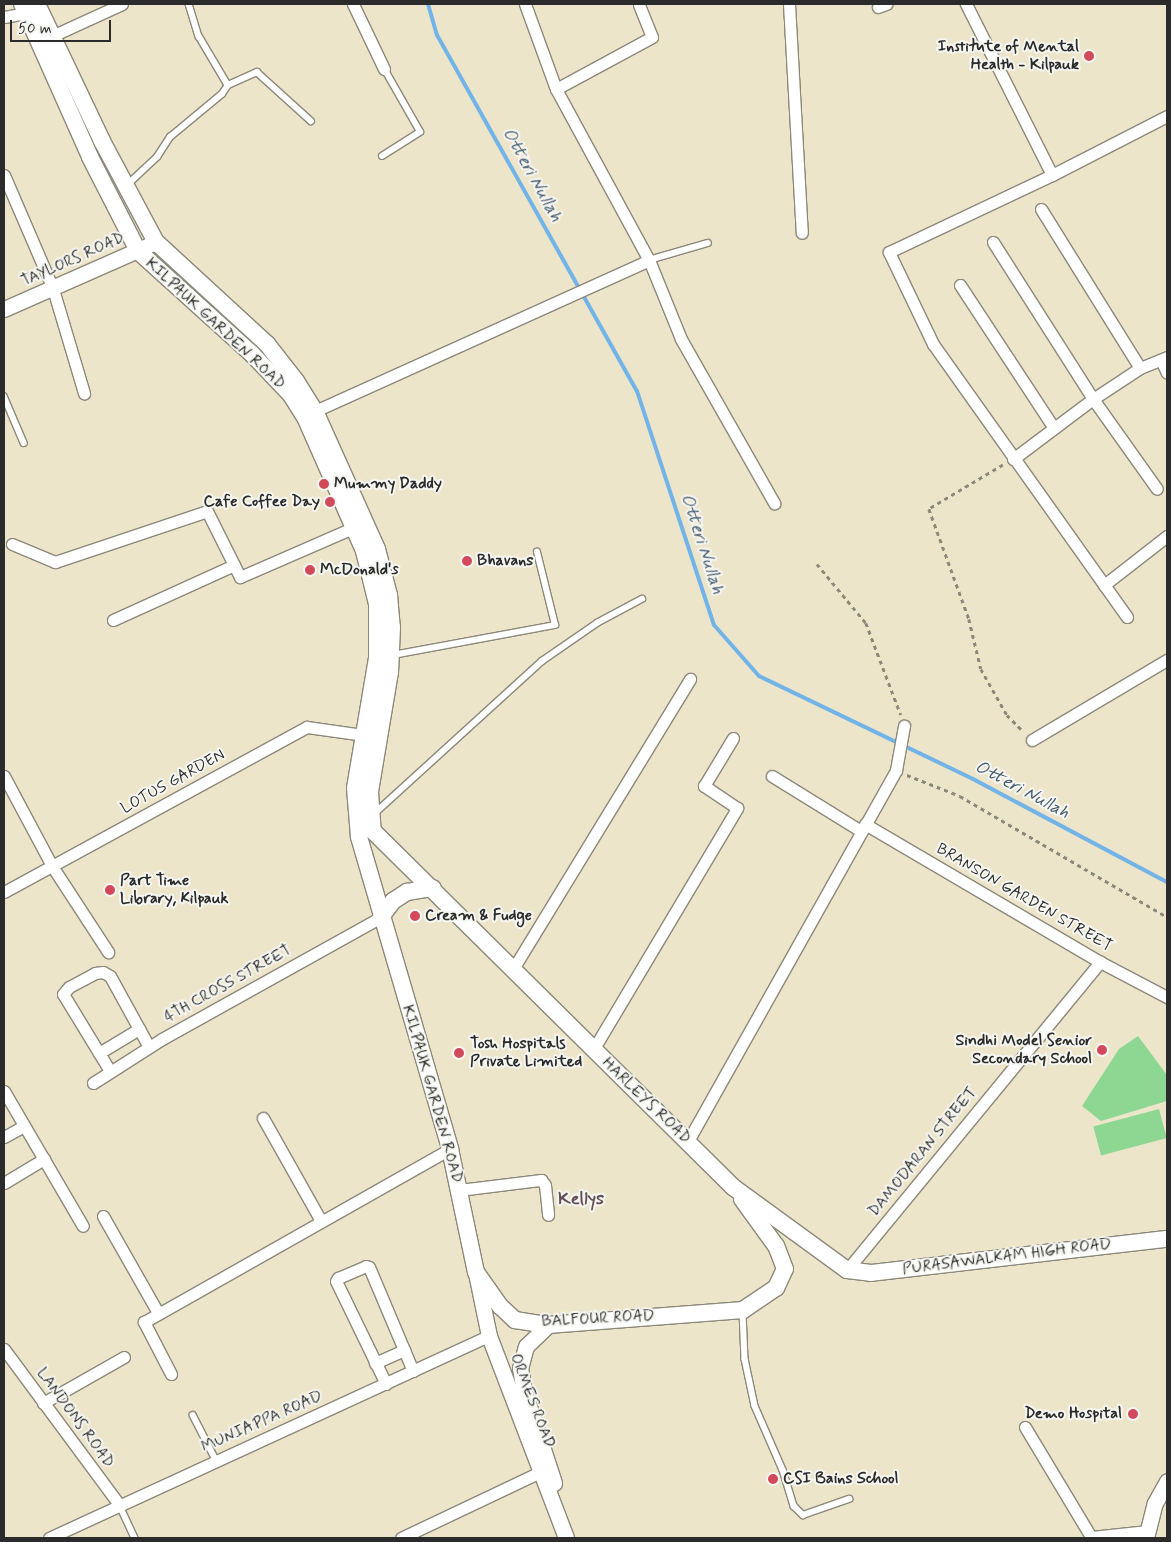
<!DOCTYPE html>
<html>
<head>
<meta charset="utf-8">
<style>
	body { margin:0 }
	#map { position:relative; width:1171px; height:1542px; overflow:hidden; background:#ede5ca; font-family:Mynerve,sans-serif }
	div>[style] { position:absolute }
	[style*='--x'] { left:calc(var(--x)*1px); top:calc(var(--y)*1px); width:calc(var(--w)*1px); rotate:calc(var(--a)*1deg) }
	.green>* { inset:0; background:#8dd793; transform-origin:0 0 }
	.stream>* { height:4px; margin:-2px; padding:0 2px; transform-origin:2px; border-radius:2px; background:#72b4e7 }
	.path>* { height:2.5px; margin-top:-1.25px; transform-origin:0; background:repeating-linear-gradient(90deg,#8c887a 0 4px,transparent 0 8px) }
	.roads { filter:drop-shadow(1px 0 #8c887a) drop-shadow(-1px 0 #8c887a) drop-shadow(0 1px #8c887a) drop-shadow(0 -1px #8c887a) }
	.service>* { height:5.5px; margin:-2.75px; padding:0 2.75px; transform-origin:2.75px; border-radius:2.75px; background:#fff }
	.minor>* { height:11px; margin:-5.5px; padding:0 5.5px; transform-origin:5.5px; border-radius:5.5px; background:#fff }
	.tertiary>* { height:15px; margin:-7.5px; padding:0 7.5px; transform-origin:7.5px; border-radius:7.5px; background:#fff }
	.secondary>* { height:16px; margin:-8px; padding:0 8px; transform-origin:8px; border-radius:8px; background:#fff }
	.dots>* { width:14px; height:14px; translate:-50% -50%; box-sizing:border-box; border:2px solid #f6f6f2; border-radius:50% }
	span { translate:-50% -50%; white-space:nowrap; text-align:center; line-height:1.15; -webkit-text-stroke:4px #f6f6f2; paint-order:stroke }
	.poi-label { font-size:16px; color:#2b2b2b; font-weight:700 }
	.right { translate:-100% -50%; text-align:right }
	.left { translate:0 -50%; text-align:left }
	.street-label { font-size:16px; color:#2b2b2b }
	.water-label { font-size:18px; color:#445b6d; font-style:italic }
	.neighbourhood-label { font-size:18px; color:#645056; font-weight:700 }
	.frame { position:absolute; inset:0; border:5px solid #2b2b2b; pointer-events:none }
	.scale { position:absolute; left:10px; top:20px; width:101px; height:22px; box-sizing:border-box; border:2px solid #2b2b2b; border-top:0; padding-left:6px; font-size:15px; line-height:18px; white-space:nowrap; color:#2b2b2b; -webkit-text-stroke:4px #f6f6f2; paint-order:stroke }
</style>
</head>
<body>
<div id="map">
	<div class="green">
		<i style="clip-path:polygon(1138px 1036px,1167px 1075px,1167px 1101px,1101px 1121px,1082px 1106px,1119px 1049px)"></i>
		<i style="left:1159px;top:1109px;width:30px;height:68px;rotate:75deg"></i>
	</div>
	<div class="stream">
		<i style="--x:428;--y:4;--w:32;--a:74"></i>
		<i style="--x:437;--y:35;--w:408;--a:60.7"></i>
		<i style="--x:637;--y:391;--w:246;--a:71.8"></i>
		<i style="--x:714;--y:625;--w:68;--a:48.6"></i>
		<i style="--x:759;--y:676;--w:237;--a:25.7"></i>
		<i style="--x:973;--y:779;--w:220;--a:28"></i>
	</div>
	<div class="path">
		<i style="--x:1003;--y:465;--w:86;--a:149.3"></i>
		<i style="--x:929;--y:509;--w:117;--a:70"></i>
		<i style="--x:969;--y:619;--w:51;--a:76.5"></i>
		<i style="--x:981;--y:669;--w:53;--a:60.5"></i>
		<i style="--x:1007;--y:715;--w:23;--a:45"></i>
		<i style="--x:817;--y:564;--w:77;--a:50.3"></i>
		<i style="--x:866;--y:623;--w:98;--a:69.2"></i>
		<i style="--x:907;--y:775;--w:57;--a:21.6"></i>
		<i style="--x:960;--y:796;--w:240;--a:30.3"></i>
	</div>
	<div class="roads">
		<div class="service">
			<i style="--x:189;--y:4;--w:34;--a:73"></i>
			<i style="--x:199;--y:36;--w:57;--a:59.4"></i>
			<i style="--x:382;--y:156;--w:45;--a:-32.3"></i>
			<i style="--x:420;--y:132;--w:73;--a:-119.7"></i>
			<i style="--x:127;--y:185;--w:41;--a:-43"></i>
			<i style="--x:157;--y:157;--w:24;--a:-57"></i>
			<i style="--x:170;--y:137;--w:67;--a:-39.6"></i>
			<i style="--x:222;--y:94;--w:11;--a:-56"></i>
			<i style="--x:228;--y:85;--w:32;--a:-24"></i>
			<i style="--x:257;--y:72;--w:73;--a:42.2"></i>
			<i style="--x:649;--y:260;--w:61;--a:-16.1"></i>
			<i style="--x:4;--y:396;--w:51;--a:66.9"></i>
			<i style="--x:393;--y:655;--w:165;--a:-10.5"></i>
			<i style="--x:555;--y:625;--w:75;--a:-103.9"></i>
			<i style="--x:375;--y:813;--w:226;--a:-42.3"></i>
			<i style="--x:542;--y:661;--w:67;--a:-34.6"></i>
			<i style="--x:597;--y:623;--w:51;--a:-28.1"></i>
			<i style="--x:743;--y:1312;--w:47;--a:87.6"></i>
			<i style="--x:745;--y:1359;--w:48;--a:78"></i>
			<i style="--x:755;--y:1406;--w:70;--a:66.4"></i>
			<i style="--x:783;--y:1470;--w:38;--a:73"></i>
			<i style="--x:794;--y:1506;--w:13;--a:45"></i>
			<i style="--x:803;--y:1515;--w:49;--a:-19.2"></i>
			<i style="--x:193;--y:1415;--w:51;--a:62.9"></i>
			<i style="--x:120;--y:1506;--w:35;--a:65"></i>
		</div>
		<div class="minor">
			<i style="--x:353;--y:4;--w:72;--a:64.5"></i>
			<i style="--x:525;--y:4;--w:90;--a:70"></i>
			<i style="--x:556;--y:89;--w:195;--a:61.5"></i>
			<i style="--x:649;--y:260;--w:85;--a:67.9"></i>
			<i style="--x:681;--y:339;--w:189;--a:60.4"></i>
			<i style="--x:789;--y:4;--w:229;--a:86.8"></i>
			<i style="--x:966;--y:4;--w:191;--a:63.3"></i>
			<i style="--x:878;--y:7;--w:9;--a:-21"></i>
			<i style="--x:4;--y:17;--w:22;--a:-10"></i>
			<i style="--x:52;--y:36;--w:77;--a:-24.6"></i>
			<i style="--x:556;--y:89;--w:109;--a:-28.4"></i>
			<i style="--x:652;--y:37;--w:35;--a:-112"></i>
			<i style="--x:4;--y:175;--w:124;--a:66.7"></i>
			<i style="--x:53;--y:289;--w:109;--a:73.4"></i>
			<i style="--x:1041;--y:209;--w:187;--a:58.1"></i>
			<i style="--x:993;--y:242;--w:186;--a:57.5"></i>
			<i style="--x:1093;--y:399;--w:110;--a:54.6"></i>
			<i style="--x:960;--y:285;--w:171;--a:56.7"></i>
			<i style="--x:1161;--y:360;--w:14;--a:65"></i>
			<i style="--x:315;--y:411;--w:367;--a:-24.3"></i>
			<i style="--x:1013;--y:459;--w:100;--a:-36.9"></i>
			<i style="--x:1093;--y:399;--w:56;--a:-33.4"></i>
			<i style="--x:1140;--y:368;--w:29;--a:-22"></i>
			<i style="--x:12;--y:544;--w:47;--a:22.7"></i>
			<i style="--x:55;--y:562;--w:160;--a:-18.5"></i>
			<i style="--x:207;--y:511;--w:74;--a:63.4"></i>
			<i style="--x:240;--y:577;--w:125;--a:-23.5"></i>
			<i style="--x:1104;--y:585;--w:80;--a:-37.9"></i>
			<i style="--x:1127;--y:617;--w:335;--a:-125.4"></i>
			<i style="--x:933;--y:344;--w:102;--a:-115.6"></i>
			<i style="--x:889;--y:252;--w:180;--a:-25.3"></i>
			<i style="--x:1052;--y:175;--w:129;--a:-27.2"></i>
			<i style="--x:113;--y:620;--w:133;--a:-24.4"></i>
			<i style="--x:1032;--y:740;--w:157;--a:-30.7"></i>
			<i style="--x:4;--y:776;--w:102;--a:61.9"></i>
			<i style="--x:52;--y:866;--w:103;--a:56.9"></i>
			<i style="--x:772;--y:776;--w:105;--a:31.7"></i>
			<i style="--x:865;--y:824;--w:273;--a:30.4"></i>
			<i style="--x:1100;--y:962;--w:76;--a:27.6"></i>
			<i style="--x:4;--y:892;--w:345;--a:-28.6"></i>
			<i style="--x:307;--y:727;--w:58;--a:8"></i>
			<i style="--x:513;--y:969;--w:340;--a:-58.6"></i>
			<i style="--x:593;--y:1050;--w:282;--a:-59.2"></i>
			<i style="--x:737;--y:808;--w:40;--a:-146"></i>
			<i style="--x:704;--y:786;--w:56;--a:-58.9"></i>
			<i style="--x:99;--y:1053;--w:47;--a:-31"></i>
			<i style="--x:110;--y:1071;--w:90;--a:-121.4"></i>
			<i style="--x:63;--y:994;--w:9;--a:-49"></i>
			<i style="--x:69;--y:987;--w:30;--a:-28"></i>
			<i style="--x:95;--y:973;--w:8;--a:-7"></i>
			<i style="--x:103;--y:972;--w:8;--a:30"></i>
			<i style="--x:110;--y:976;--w:81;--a:61.2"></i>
			<i style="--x:93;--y:1083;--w:82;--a:-32.5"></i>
			<i style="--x:162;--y:1039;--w:251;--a:-29.1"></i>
			<i style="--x:4;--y:1091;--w:156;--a:59.7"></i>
			<i style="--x:263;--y:1118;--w:118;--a:60.6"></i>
			<i style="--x:4;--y:1137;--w:23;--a:-29"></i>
			<i style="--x:688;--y:1141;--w:425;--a:-60.7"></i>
			<i style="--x:896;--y:770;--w:45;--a:-79.7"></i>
			<i style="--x:4;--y:1183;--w:47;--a:-31"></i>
			<i style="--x:459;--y:1190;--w:83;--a:-7"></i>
			<i style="--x:541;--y:1180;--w:6;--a:51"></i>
			<i style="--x:545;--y:1185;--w:30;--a:84"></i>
			<i style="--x:103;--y:1216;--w:112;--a:60.4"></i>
			<i style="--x:847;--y:1270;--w:399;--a:-50.6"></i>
			<i style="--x:4;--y:1349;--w:195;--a:53.5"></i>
			<i style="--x:375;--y:1363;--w:32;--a:-24"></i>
			<i style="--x:171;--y:1374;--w:59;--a:-117.4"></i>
			<i style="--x:144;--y:1322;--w:352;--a:-29.5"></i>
			<i style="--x:386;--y:1384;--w:114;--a:-115.9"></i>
			<i style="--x:336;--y:1281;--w:4;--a:-56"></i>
			<i style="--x:338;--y:1278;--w:30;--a:-23"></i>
			<i style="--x:366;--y:1266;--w:3;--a:18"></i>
			<i style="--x:369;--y:1267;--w:113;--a:67.1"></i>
			<i style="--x:43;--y:1403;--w:93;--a:-29.6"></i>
			<i style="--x:1025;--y:1427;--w:128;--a:59"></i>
			<i style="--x:1091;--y:1537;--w:57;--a:-6"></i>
			<i style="--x:49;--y:1538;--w:484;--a:-24.7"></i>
			<i style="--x:401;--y:1538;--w:154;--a:-25.4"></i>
		</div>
		<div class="tertiary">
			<i style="--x:4;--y:309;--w:166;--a:-23.8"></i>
			<i style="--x:476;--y:1273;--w:64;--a:78.3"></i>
			<i style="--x:489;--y:1336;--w:216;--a:69.1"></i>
			<i style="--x:548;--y:1325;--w:30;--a:136"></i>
			<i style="--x:526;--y:1346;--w:23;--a:105"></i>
			<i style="--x:520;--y:1368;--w:23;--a:80"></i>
			<i style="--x:524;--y:1391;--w:97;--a:71.9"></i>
			<i style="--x:1146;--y:1538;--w:36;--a:-76"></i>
			<i style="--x:1155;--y:1503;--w:25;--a:-61"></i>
		</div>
		<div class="secondary">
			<i style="--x:22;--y:4;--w:167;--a:66"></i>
			<i style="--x:90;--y:157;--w:106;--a:62.9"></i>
			<i style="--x:138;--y:251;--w:154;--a:42.1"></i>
			<i style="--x:252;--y:354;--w:57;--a:46.4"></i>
			<i style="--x:291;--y:395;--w:26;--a:58"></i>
			<i style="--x:305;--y:417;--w:146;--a:66.2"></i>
			<i style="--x:364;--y:551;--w:55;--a:76.2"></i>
			<i style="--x:377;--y:604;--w:54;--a:90"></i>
			<i style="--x:377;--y:658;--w:132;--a:99.6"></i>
			<i style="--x:355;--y:788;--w:49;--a:85.3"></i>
			<i style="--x:359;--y:837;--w:325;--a:73.7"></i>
			<i style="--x:450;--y:1149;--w:126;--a:78.1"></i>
			<i style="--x:476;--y:1272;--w:42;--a:54.8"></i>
			<i style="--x:500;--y:1306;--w:21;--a:43"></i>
			<i style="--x:515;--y:1320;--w:33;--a:9"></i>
			<i style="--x:548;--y:1325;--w:196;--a:-4.4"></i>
			<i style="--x:743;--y:1310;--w:40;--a:-34"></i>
			<i style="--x:776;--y:1288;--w:21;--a:-65"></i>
			<i style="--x:785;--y:1269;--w:25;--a:-111"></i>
			<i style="--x:776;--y:1246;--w:58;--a:-125.9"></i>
			<i style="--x:37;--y:4;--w:152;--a:64.6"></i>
			<i style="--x:102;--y:141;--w:115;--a:61.9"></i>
			<i style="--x:156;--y:242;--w:151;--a:42.6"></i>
			<i style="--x:267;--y:344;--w:47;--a:51.9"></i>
			<i style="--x:296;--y:381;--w:36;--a:58"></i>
			<i style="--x:315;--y:411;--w:151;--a:65.8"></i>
			<i style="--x:377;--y:549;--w:48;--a:75.4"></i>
			<i style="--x:389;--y:595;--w:32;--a:85"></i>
			<i style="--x:392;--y:627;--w:45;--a:92.5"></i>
			<i style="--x:390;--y:672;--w:122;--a:99.5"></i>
			<i style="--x:370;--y:792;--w:39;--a:86"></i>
			<i style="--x:373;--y:831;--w:506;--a:44.68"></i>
			<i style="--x:733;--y:1187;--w:141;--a:36.1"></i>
			<i style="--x:847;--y:1270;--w:24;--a:7"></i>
			<i style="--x:871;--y:1273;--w:298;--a:-6.6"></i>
			<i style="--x:381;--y:917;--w:20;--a:-53"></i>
			<i style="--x:393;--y:901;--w:17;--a:-33"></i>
			<i style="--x:407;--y:892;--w:26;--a:-9"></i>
		</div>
	</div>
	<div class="dots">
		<i style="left:1089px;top:56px;background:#d1495b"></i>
		<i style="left:324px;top:484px;background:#d1495b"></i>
		<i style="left:330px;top:502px;background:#d1495b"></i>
		<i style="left:467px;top:561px;background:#d1495b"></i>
		<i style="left:310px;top:570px;background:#d1495b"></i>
		<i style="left:110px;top:890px;background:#d1495b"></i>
		<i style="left:415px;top:916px;background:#d1495b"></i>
		<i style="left:1102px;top:1050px;background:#d1495b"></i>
		<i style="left:459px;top:1053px;background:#d1495b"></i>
		<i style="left:1133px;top:1414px;background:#d1495b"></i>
		<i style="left:773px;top:1479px;background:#d1495b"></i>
	</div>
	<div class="poi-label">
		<span class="right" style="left:1079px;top:56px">Institute of Mental<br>Health - Kilpauk</span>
		<span class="left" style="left:334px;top:484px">Mummy Daddy</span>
		<span class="right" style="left:320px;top:502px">Cafe Coffee Day</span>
		<span class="left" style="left:477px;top:561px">Bhavans</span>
		<span class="left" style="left:320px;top:570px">McDonald's</span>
		<span class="left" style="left:120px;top:890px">Part Time<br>Library, Kilpauk</span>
		<span class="left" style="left:425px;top:916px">Cream &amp; Fudge</span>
		<span class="right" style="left:1092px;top:1050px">Sindhi Model Senior<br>Secondary School</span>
		<span class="left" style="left:470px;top:1053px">Tosh Hospitals<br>Private Limited</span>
		<span class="right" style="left:1122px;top:1414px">Demo Hospital</span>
		<span class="left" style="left:783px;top:1479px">CSI Bains School</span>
	</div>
	<div class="street-label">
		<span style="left:73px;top:260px;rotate:-24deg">TAYLORS ROAD</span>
		<span style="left:215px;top:324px;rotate:43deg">KILPAUK GARDEN ROAD</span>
		<span style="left:173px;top:782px;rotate:-29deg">LOTUS GARDEN</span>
		<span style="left:1024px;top:898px;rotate:30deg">BRANSON GARDEN STREET</span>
		<span style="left:228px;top:984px;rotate:-29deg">4TH CROSS STREET</span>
		<span style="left:432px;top:1094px;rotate:74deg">KILPAUK GARDEN ROAD</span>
		<span style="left:646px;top:1101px;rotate:44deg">HARLEYS ROAD</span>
		<span style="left:923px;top:1152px;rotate:-51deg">DAMODARAN STREET</span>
		<span style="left:1007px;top:1257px;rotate:-7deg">PURASAWALKAM HIGH ROAD</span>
		<span style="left:598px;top:1319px;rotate:-3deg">BALFOUR ROAD</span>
		<span style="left:532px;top:1401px;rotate:69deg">ORMES ROAD</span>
		<span style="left:75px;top:1418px;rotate:54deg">LANDONS ROAD</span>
		<span style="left:262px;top:1422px;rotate:-24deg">MUNIAPPA ROAD</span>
	</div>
	<div class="water-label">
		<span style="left:532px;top:175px;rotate:61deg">Otteri Nullah</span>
		<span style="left:702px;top:544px;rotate:72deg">Otteri Nullah</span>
		<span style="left:1022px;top:790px;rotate:28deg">Otteri Nullah</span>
	</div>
	<div class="neighbourhood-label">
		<span style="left:581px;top:1199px">Kellys</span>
	</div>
	<div class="frame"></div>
	<div class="scale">50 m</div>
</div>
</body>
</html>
